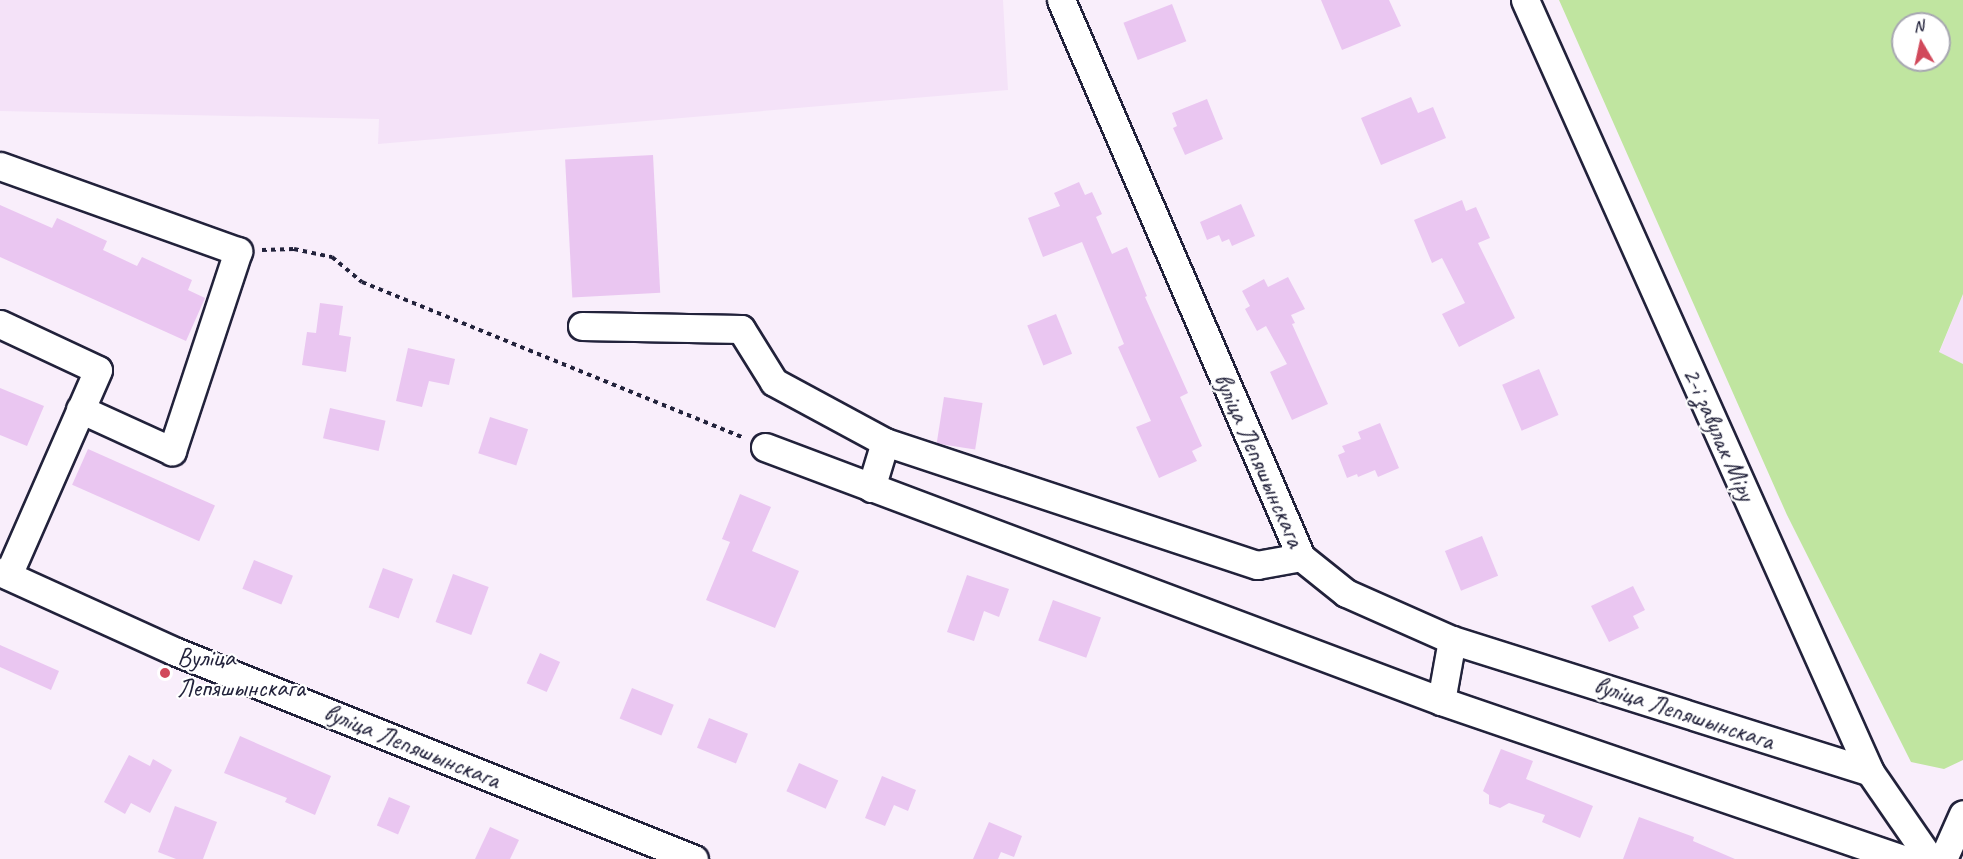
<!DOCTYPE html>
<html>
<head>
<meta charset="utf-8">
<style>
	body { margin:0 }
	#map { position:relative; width:1963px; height:859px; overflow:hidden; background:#f9eefb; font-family:Caveat,sans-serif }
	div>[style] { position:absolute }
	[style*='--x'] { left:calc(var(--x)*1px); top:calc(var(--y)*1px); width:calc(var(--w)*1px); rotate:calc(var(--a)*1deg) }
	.built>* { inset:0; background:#f4e2f8 }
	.green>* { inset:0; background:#c0e5a0 }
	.building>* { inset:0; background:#eac6f1; transform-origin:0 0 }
	.path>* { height:4px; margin-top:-2px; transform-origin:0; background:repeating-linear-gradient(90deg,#22223b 0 4.5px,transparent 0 9px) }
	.roads { filter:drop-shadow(2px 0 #22223b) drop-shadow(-2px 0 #22223b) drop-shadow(0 2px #22223b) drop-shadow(0 -2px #22223b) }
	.minor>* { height:27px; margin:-13.5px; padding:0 13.5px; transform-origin:13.5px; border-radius:13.5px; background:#fff }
	.dots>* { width:16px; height:16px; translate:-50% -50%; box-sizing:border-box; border:3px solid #fff; border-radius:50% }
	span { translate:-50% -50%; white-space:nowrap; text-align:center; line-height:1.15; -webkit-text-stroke:4.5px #fff; paint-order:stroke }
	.street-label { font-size:26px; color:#22223b }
	.poi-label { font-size:26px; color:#22223b }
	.left { translate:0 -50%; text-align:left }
	.north { position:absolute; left:1891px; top:12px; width:60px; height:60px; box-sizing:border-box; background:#fff; border:2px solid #a7a7b1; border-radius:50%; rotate:351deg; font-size:16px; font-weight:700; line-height:24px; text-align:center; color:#22223b }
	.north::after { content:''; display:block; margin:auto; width:21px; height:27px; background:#d1495b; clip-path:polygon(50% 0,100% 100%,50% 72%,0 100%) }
</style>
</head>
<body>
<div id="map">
	<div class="built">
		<i style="clip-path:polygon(0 0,1003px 0,1008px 90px,378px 144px,379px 119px,0 111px)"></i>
		<i style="clip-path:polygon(1963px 294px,1963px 364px,1939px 353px)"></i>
	</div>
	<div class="green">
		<i style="clip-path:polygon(evenodd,1559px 0,1963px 0,1963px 294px,1939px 352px,1963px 364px,1963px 760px,1944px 769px,1911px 762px,1787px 515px,1559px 0,1903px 24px,1939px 24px,1939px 60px,1903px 60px,1903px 24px)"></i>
	</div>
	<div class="building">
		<i style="clip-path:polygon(1321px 0,1389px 0,1401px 26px,1342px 50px)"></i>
		<i style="left:1172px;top:4px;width:40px;height:52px;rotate:69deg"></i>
		<i style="clip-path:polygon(1411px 97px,1418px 113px,1433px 107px,1446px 138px,1381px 165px,1361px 118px)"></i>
		<i style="clip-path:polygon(1207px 99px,1223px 139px,1185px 155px,1173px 128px,1177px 126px,1172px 113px)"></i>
		<i style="left:653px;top:155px;width:138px;height:88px;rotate:87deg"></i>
		<i style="clip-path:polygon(1079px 182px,1085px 195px,1092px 192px,1102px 214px,1096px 217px,1112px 254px,1127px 247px,1147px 296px,1145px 297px,1188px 393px,1180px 397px,1202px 446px,1192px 451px,1197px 461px,1159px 478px,1136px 427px,1151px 421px,1118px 347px,1124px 344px,1082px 242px,1043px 257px,1028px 218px,1060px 206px,1054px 193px)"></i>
		<i style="clip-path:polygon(1462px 200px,1466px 211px,1476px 207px,1490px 238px,1478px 243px,1515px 318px,1459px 347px,1442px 314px,1465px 303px,1442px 258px,1432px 263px,1414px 220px)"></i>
		<i style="clip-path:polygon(1241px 204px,1255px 236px,1232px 246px,1229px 239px,1222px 242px,1219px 235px,1207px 240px,1200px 222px)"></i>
		<i style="clip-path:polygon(0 205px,52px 228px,57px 218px,107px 241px,103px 250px,137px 266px,142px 257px,192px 280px,188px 290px,205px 298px,186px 341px,0 257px)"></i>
		<i style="clip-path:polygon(1288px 277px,1305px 309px,1291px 315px,1295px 323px,1292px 324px,1328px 404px,1292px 420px,1270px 372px,1287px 364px,1266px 326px,1257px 331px,1245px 309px,1250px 306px,1242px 291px,1264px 279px,1268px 287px)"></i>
		<i style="clip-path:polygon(320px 303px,343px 306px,339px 335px,351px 337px,346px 372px,302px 365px,307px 332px,316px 333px)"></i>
		<i style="left:1056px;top:314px;width:43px;height:31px;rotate:68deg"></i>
		<i style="clip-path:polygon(408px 348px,455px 359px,449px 385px,429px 381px,422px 407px,396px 401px)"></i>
		<i style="left:1539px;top:369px;width:50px;height:40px;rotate:67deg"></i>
		<i style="clip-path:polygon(0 388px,44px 406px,27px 446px,0 435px)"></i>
		<i style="left:944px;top:397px;width:39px;height:47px;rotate:9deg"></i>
		<i style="left:330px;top:408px;width:57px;height:31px;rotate:13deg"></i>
		<i style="left:490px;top:417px;width:40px;height:38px;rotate:18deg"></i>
		<i style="clip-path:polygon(1380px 423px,1399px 468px,1378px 477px,1375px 470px,1358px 477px,1357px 474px,1347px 478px,1338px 455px,1345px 452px,1342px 446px,1361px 439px,1358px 432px)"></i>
		<i style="left:88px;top:449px;width:139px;height:39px;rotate:24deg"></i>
		<i style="clip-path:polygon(740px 494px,771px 507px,752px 551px,799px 571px,775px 628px,706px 600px,730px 542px,722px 539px)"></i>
		<i style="left:1482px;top:536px;width:43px;height:40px;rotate:68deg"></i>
		<i style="left:254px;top:560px;width:42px;height:31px;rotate:22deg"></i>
		<i style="left:383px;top:568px;width:32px;height:42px;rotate:20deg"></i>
		<i style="left:453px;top:574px;width:38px;height:51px;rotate:20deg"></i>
		<i style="clip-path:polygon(967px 575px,1009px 589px,999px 617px,984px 611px,974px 641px,947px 632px)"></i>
		<i style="clip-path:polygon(1633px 586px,1645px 610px,1633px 616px,1639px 628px,1609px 642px,1591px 606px)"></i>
		<i style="left:1053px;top:600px;width:51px;height:43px;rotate:20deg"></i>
		<i style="clip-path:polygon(0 645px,59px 671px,51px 690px,0 667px)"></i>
		<i style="left:540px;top:653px;width:22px;height:33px;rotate:24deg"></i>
		<i style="left:632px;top:688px;width:45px;height:33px;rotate:22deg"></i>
		<i style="left:709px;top:718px;width:42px;height:32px;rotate:22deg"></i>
		<i style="clip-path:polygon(240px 736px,331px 776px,315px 815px,285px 802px,287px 798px,224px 773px)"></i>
		<i style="clip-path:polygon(1501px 749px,1533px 761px,1526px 779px,1593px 806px,1580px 838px,1542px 822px,1545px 815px,1509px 803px,1500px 808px,1489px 804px,1489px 795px,1483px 791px)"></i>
		<i style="clip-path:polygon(129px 755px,150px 766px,153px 759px,172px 770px,150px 813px,131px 803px,125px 814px,104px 802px)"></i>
		<i style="left:799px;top:763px;width:43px;height:31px;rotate:24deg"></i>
		<i style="clip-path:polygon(882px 776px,916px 790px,908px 811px,894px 805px,885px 826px,865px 818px)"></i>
		<i style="left:389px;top:797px;width:23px;height:31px;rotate:23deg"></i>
		<i style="clip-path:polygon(175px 806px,217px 822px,203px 859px,176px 859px,158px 852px)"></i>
		<i style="clip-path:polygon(1639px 817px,1694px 837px,1693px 841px,1735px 859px,1623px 859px)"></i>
		<i style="clip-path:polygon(989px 822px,1022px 836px,1014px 857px,1001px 852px,998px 859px,973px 859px)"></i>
		<i style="clip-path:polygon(490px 827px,519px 840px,510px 859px,475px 859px)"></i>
	</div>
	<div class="path">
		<i style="--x:262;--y:250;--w:32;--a:-2"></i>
		<i style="--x:294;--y:249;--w:39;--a:12"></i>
		<i style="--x:332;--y:257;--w:39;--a:40"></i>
		<i style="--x:362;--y:282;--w:410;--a:22.2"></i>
	</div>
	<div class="roads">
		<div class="minor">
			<i style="--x:1061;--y:0;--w:607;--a:66.69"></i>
			<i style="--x:1301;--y:557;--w:58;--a:38.7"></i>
			<i style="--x:1346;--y:593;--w:116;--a:23.9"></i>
			<i style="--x:1452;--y:640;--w:438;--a:17.5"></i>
			<i style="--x:1525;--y:0;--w:846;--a:65.92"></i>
			<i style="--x:1870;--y:772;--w:106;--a:55.4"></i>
			<i style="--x:0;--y:166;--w:253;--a:19.7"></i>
			<i style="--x:238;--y:251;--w:211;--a:108.3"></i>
			<i style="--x:172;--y:451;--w:101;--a:-155.5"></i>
			<i style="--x:0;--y:324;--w:108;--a:25.1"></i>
			<i style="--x:98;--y:370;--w:224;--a:113.7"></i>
			<i style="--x:582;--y:326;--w:159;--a:1.1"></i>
			<i style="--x:741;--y:329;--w:62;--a:58.1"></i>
			<i style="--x:774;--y:382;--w:126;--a:28.4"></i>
			<i style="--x:885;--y:442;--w:392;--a:18.3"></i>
			<i style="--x:1257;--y:565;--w:45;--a:-10.3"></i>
			<i style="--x:765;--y:447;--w:722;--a:20.59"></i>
			<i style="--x:1441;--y:701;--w:488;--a:18.9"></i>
			<i style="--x:871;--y:488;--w:48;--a:-73.1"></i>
			<i style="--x:0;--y:572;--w:191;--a:24.4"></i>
			<i style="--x:174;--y:651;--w:560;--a:21.8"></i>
			<i style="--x:1441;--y:701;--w:62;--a:-79.8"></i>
			<i style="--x:1943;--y:859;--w:49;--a:-66"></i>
		</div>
	</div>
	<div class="dots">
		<i style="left:165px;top:673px;background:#d1495b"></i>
	</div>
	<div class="street-label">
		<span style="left:1719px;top:434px;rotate:66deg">2-і завулак Міру</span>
		<span style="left:1259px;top:460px;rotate:66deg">вуліца Лепяшынскага</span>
		<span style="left:1684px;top:713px;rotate:18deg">вуліца Лепяшынскага</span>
		<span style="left:412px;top:746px;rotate:22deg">вуліца Лепяшынскага</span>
	</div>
	<div class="poi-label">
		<span class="left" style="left:177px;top:673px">Вуліца<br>Лепяшынскага</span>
	</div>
	<div class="north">N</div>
</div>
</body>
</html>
